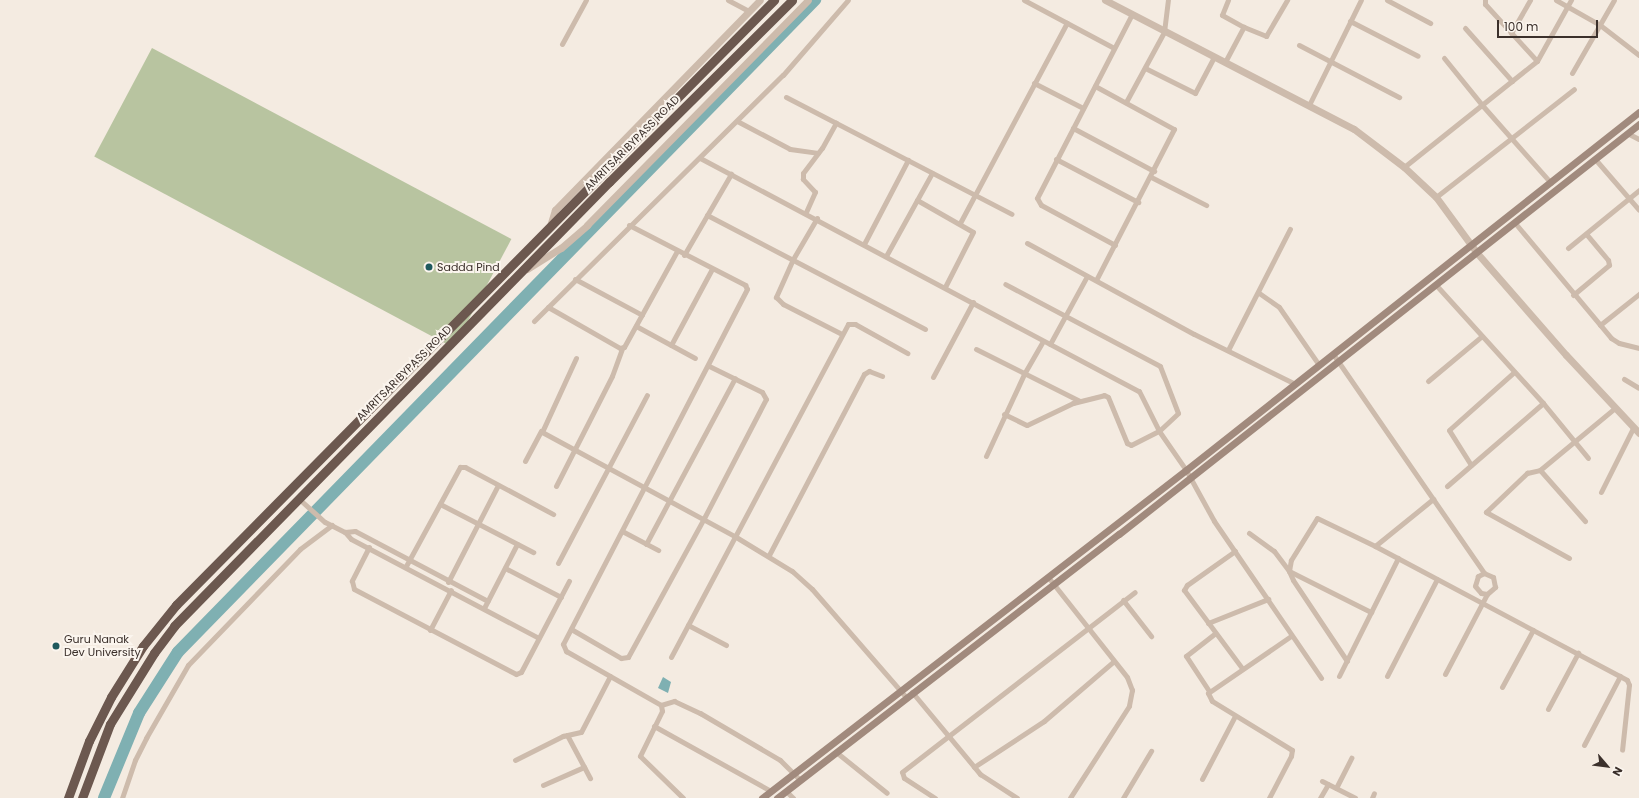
<!DOCTYPE html>
<html>
<head>
<meta charset="utf-8">
<style>
	body { margin:0 }
	#map { position:relative; width:1639px; height:798px; overflow:hidden; background:#f4ebe1; font-family:Poppins,sans-serif }
	div>[style] { position:absolute }
	[style*='--x'] { left:calc(var(--x)*1px); top:calc(var(--y)*1px); width:calc(var(--w)*1px); rotate:calc(var(--a)*1deg) }
	.green>* { inset:0; background:#b8c4a0; transform-origin:0 0 }
	.water>* { inset:0; background:#7fb0b2 }
	.river>* { height:12px; margin:-6px; padding:0 6px; transform-origin:6px; border-radius:6px; background:#7fb0b2 }
	.minor>* { height:5px; margin:-2.5px; padding:0 2.5px; transform-origin:2.5px; border-radius:2.5px; background:#cdbbac }
	.tertiary>* { height:7px; margin:-3.5px; padding:0 3.5px; transform-origin:3.5px; border-radius:3.5px; background:#cdbbac }
	.secondary>* { height:7px; margin:-3.5px; padding:0 3.5px; transform-origin:3.5px; border-radius:3.5px; background:#a18a7d }
	.trunk>* { height:9px; margin:-4.5px; padding:0 4.5px; transform-origin:4.5px; border-radius:4.5px; background:#6c584f }
	.dots>* { width:11px; height:11px; translate:-50% -50%; box-sizing:border-box; border:2px solid #fbf5ee; border-radius:50% }
	span { translate:-50% -50%; white-space:nowrap; text-align:center; line-height:1.15; -webkit-text-stroke:4px #fbf5ee; paint-order:stroke }
	.street-label { font-size:11px; color:#3b302b }
	.poi-label { font-size:11px; color:#3b302b }
	.left { translate:0 -50%; text-align:left }
	.north { position:absolute; left:1587px; top:746px; width:40px; height:40px; -webkit-text-stroke:3px #fbf5ee; paint-order:stroke; rotate:118deg; font-size:11px; font-weight:700; line-height:16px; text-align:center; color:#3b302b }
	.north::after { content:''; display:block; margin:auto; width:14px; height:18px; background:#3b302b; clip-path:polygon(50% 0,100% 100%,50% 72%,0 100%) }
	.scale { position:absolute; left:1497px; top:20px; width:101px; height:18px; box-sizing:border-box; border:2px solid #3b302b; border-top:0; padding-left:5px; font-size:12px; line-height:14px; white-space:nowrap; color:#3b302b; -webkit-text-stroke:3px #fbf5ee; paint-order:stroke }
</style>
</head>
<body>
<div id="map">
	<div class="green">
		<i style="left:152px;top:48px;width:407px;height:123px;rotate:28deg"></i>
	</div>
	<div class="water">
		<i style="clip-path:polygon(663px 677px,671px 682px,668px 693px,658px 688px)"></i>
	</div>
	<div class="river">
		<i style="--x:104;--y:798;--w:92;--a:-67.6"></i>
		<i style="--x:139;--y:713;--w:72;--a:-57.4"></i>
		<i style="--x:178;--y:652;--w:912;--a:-45.67"></i>
	</div>
	<div class="minor">
		<i style="--x:728;--y:0;--w:24;--a:28"></i>
		<i style="--x:1024;--y:0;--w:102;--a:28.1"></i>
		<i style="--x:1228;--y:0;--w:16;--a:112"></i>
		<i style="--x:1222;--y:15;--w:25;--a:29"></i>
		<i style="--x:1387;--y:0;--w:49;--a:28.1"></i>
		<i style="--x:1485;--y:0;--w:4;--a:90"></i>
		<i style="--x:1485;--y:4;--w:77;--a:47.6"></i>
		<i style="--x:1556;--y:0;--w:51;--a:29.6"></i>
		<i style="--x:1600;--y:25;--w:49;--a:37.6"></i>
		<i style="--x:1350;--y:21;--w:76;--a:27.2"></i>
		<i style="--x:1465;--y:28;--w:71;--a:48.4"></i>
		<i style="--x:1511;--y:33;--w:38;--a:-60"></i>
		<i style="--x:562;--y:44;--w:50;--a:-61.4"></i>
		<i style="--x:1299;--y:45;--w:113;--a:27.5"></i>
		<i style="--x:1444;--y:58;--w:60;--a:51"></i>
		<i style="--x:1482;--y:105;--w:104;--a:48.5"></i>
		<i style="--x:1225;--y:62;--w:40;--a:-62"></i>
		<i style="--x:1244;--y:27;--w:24;--a:22"></i>
		<i style="--x:1266;--y:36;--w:42;--a:-59.7"></i>
		<i style="--x:1145;--y:68;--w:56;--a:26.6"></i>
		<i style="--x:1195;--y:93;--w:41;--a:-62.2"></i>
		<i style="--x:1572;--y:73;--w:84;--a:-60.1"></i>
		<i style="--x:1034;--y:83;--w:55;--a:27"></i>
		<i style="--x:1095;--y:86;--w:90;--a:28.6"></i>
		<i style="--x:1174;--y:129;--w:170;--a:117.3"></i>
		<i style="--x:786;--y:97;--w:254;--a:27.4"></i>
		<i style="--x:1126;--y:102;--w:80;--a:-61.5"></i>
		<i style="--x:1164;--y:32;--w:32;--a:-83"></i>
		<i style="--x:1309;--y:105;--w:117;--a:-63.7"></i>
		<i style="--x:737;--y:121;--w:60;--a:27.8"></i>
		<i style="--x:790;--y:149;--w:28;--a:8"></i>
		<i style="--x:1073;--y:128;--w:92;--a:28"></i>
		<i style="--x:1627;--y:133;--w:13;--a:27"></i>
		<i style="--x:700;--y:158;--w:497;--a:28"></i>
		<i style="--x:1139;--y:391;--w:45;--a:63.4"></i>
		<i style="--x:1159;--y:431;--w:47;--a:55.3"></i>
		<i style="--x:1186;--y:470;--w:58;--a:61.2"></i>
		<i style="--x:1214;--y:521;--w:190;--a:55.7"></i>
		<i style="--x:1056;--y:159;--w:93;--a:27.7"></i>
		<i style="--x:1595;--y:159;--w:67;--a:49.2"></i>
		<i style="--x:1404;--y:167;--w:170;--a:-38.6"></i>
		<i style="--x:1537;--y:61;--w:70;--a:-60.9"></i>
		<i style="--x:1151;--y:177;--w:62;--a:27"></i>
		<i style="--x:1436;--y:197;--w:175;--a:-38"></i>
		<i style="--x:917;--y:200;--w:64;--a:29.7"></i>
		<i style="--x:973;--y:232;--w:62;--a:117"></i>
		<i style="--x:806;--y:212;--w:22;--a:-66"></i>
		<i style="--x:815;--y:192;--w:18;--a:-133"></i>
		<i style="--x:803;--y:179;--w:6;--a:-90"></i>
		<i style="--x:803;--y:173;--w:31;--a:-53"></i>
		<i style="--x:822;--y:148;--w:29;--a:-61"></i>
		<i style="--x:707;--y:215;--w:246;--a:27.6"></i>
		<i style="--x:817;--y:218;--w:48;--a:120.3"></i>
		<i style="--x:793;--y:259;--w:42;--a:114.1"></i>
		<i style="--x:776;--y:297;--w:10;--a:45"></i>
		<i style="--x:783;--y:304;--w:66;--a:27"></i>
		<i style="--x:960;--y:223;--w:227;--a:-61.9"></i>
		<i style="--x:1515;--y:223;--w:150;--a:50.1"></i>
		<i style="--x:1611;--y:338;--w:9;--a:32"></i>
		<i style="--x:1619;--y:343;--w:21;--a:14"></i>
		<i style="--x:629;--y:225;--w:131;--a:27.3"></i>
		<i style="--x:745;--y:285;--w:4;--a:63"></i>
		<i style="--x:747;--y:289;--w:400;--a:117.4"></i>
		<i style="--x:563;--y:644;--w:8;--a:67"></i>
		<i style="--x:566;--y:651;--w:109;--a:29.6"></i>
		<i style="--x:661;--y:705;--w:6;--a:81"></i>
		<i style="--x:662;--y:711;--w:50;--a:116.1"></i>
		<i style="--x:640;--y:756;--w:60;--a:44.3"></i>
		<i style="--x:1027;--y:243;--w:190;--a:28.6"></i>
		<i style="--x:1194;--y:334;--w:113;--a:26.3"></i>
		<i style="--x:864;--y:244;--w:95;--a:-62.4"></i>
		<i style="--x:1115;--y:245;--w:84;--a:-151.6"></i>
		<i style="--x:1041;--y:205;--w:8;--a:-120"></i>
		<i style="--x:1037;--y:198;--w:207;--a:-62.7"></i>
		<i style="--x:1568;--y:248;--w:92;--a:-39.2"></i>
		<i style="--x:684;--y:255;--w:94;--a:-59.9"></i>
		<i style="--x:886;--y:256;--w:95;--a:-61"></i>
		<i style="--x:575;--y:279;--w:76;--a:28.2"></i>
		<i style="--x:1436;--y:285;--w:159;--a:47.8"></i>
		<i style="--x:1543;--y:403;--w:71;--a:50.7"></i>
		<i style="--x:1259;--y:293;--w:24;--a:35"></i>
		<i style="--x:1279;--y:307;--w:70;--a:55.4"></i>
		<i style="--x:1573;--y:295;--w:47;--a:-39.8"></i>
		<i style="--x:1609;--y:265;--w:5;--a:-101"></i>
		<i style="--x:1608;--y:260;--w:34;--a:-130"></i>
		<i style="--x:548;--y:307;--w:83;--a:29.7"></i>
		<i style="--x:620;--y:348;--w:4;--a:-14"></i>
		<i style="--x:624;--y:347;--w:110;--a:-61.1"></i>
		<i style="--x:534;--y:321;--w:350;--a:-44.7"></i>
		<i style="--x:783;--y:75;--w:99;--a:-49.1"></i>
		<i style="--x:1600;--y:325;--w:50;--a:-38.5"></i>
		<i style="--x:636;--y:326;--w:67;--a:28.5"></i>
		<i style="--x:1050;--y:344;--w:77;--a:-61.4"></i>
		<i style="--x:671;--y:345;--w:86;--a:-61.7"></i>
		<i style="--x:976;--y:349;--w:116;--a:26.6"></i>
		<i style="--x:1228;--y:350;--w:136;--a:-62.9"></i>
		<i style="--x:1333;--y:354;--w:266;--a:55.4"></i>
		<i style="--x:576;--y:358;--w:81;--a:114.7"></i>
		<i style="--x:542;--y:432;--w:221;--a:28.4"></i>
		<i style="--x:736;--y:537;--w:66;--a:31.3"></i>
		<i style="--x:792;--y:571;--w:27;--a:42"></i>
		<i style="--x:812;--y:589;--w:143;--a:49"></i>
		<i style="--x:933;--y:377;--w:85;--a:-61.9"></i>
		<i style="--x:1624;--y:379;--w:17;--a:31"></i>
		<i style="--x:1428;--y:381;--w:70;--a:-39.8"></i>
		<i style="--x:1004;--y:414;--w:25;--a:26"></i>
		<i style="--x:1027;--y:425;--w:51;--a:-25.6"></i>
		<i style="--x:1073;--y:403;--w:32;--a:-14"></i>
		<i style="--x:1104;--y:395;--w:4;--a:27"></i>
		<i style="--x:1108;--y:397;--w:50;--a:67.6"></i>
		<i style="--x:1127;--y:443;--w:4;--a:27"></i>
		<i style="--x:1131;--y:445;--w:31;--a:-27"></i>
		<i style="--x:1159;--y:431;--w:26;--a:-43"></i>
		<i style="--x:1178;--y:413;--w:50;--a:-111"></i>
		<i style="--x:1160;--y:366;--w:175;--a:-152.1"></i>
		<i style="--x:986;--y:456;--w:90;--a:-65.1"></i>
		<i style="--x:1024;--y:374;--w:38;--a:-60"></i>
		<i style="--x:525;--y:461;--w:34;--a:-62"></i>
		<i style="--x:1471;--y:465;--w:41;--a:-122.2"></i>
		<i style="--x:1449;--y:430;--w:87;--a:-41.7"></i>
		<i style="--x:1540;--y:470;--w:68;--a:48.6"></i>
		<i style="--x:556;--y:486;--w:123;--a:-63"></i>
		<i style="--x:612;--y:376;--w:30;--a:-70"></i>
		<i style="--x:1447;--y:486;--w:127;--a:-40.8"></i>
		<i style="--x:1601;--y:492;--w:72;--a:-63.4"></i>
		<i style="--x:298;--y:498;--w:36;--a:42"></i>
		<i style="--x:325;--y:522;--w:22;--a:27"></i>
		<i style="--x:345;--y:532;--w:9;--a:49"></i>
		<i style="--x:351;--y:539;--w:212;--a:27.8"></i>
		<i style="--x:440;--y:504;--w:105;--a:27.3"></i>
		<i style="--x:622;--y:531;--w:41;--a:27.8"></i>
		<i style="--x:345;--y:532;--w:10;--a:-6"></i>
		<i style="--x:355;--y:531;--w:150;--a:27.8"></i>
		<i style="--x:1249;--y:533;--w:31;--a:36"></i>
		<i style="--x:1274;--y:551;--w:25;--a:53"></i>
		<i style="--x:1289;--y:571;--w:92;--a:26.6"></i>
		<i style="--x:646;--y:544;--w:188;--a:-61.8"></i>
		<i style="--x:1375;--y:546;--w:75;--a:-39"></i>
		<i style="--x:369;--y:547;--w:38;--a:117"></i>
		<i style="--x:352;--y:581;--w:8;--a:76"></i>
		<i style="--x:354;--y:589;--w:183;--a:27.7"></i>
		<i style="--x:516;--y:674;--w:5;--a:-22"></i>
		<i style="--x:521;--y:672;--w:103;--a:-62.2"></i>
		<i style="--x:1235;--y:551;--w:59;--a:144.7"></i>
		<i style="--x:1187;--y:585;--w:6;--a:121"></i>
		<i style="--x:1184;--y:590;--w:97;--a:53.4"></i>
		<i style="--x:769;--y:555;--w:204;--a:-62.3"></i>
		<i style="--x:864;--y:374;--w:6;--a:-31"></i>
		<i style="--x:869;--y:371;--w:14;--a:21"></i>
		<i style="--x:1569;--y:558;--w:95;--a:-151"></i>
		<i style="--x:1486;--y:512;--w:57;--a:-43.6"></i>
		<i style="--x:1527;--y:473;--w:13;--a:-13"></i>
		<i style="--x:1540;--y:470;--w:97;--a:-39.6"></i>
		<i style="--x:558;--y:563;--w:190;--a:-62.1"></i>
		<i style="--x:406;--y:566;--w:113;--a:-61.4"></i>
		<i style="--x:460;--y:467;--w:5;--a:0"></i>
		<i style="--x:465;--y:467;--w:100;--a:28.1"></i>
		<i style="--x:505;--y:568;--w:63;--a:27.4"></i>
		<i style="--x:1048;--y:577;--w:127;--a:51.7"></i>
		<i style="--x:1127;--y:677;--w:14;--a:69"></i>
		<i style="--x:1132;--y:690;--w:16;--a:101"></i>
		<i style="--x:1129;--y:706;--w:109;--a:122.7"></i>
		<i style="--x:448;--y:582;--w:109;--a:-62.7"></i>
		<i style="--x:1123;--y:600;--w:46;--a:52.1"></i>
		<i style="--x:484;--y:608;--w:72;--a:-62.7"></i>
		<i style="--x:1208;--y:623;--w:65;--a:-21.8"></i>
		<i style="--x:688;--y:625;--w:43;--a:27.8"></i>
		<i style="--x:571;--y:629;--w:58;--a:30.1"></i>
		<i style="--x:621;--y:658;--w:7;--a:-8"></i>
		<i style="--x:628;--y:657;--w:156;--a:-61.3"></i>
		<i style="--x:703;--y:520;--w:136;--a:-62.5"></i>
		<i style="--x:766;--y:399;--w:8;--a:-120"></i>
		<i style="--x:762;--y:392;--w:59;--a:-153.9"></i>
		<i style="--x:430;--y:630;--w:45;--a:-62.3"></i>
		<i style="--x:671;--y:657;--w:377;--a:-62"></i>
		<i style="--x:848;--y:324;--w:7;--a:0"></i>
		<i style="--x:855;--y:324;--w:60;--a:29.1"></i>
		<i style="--x:1347;--y:661;--w:97;--a:-123.7"></i>
		<i style="--x:1293;--y:580;--w:10;--a:-114"></i>
		<i style="--x:1289;--y:571;--w:11;--a:-80"></i>
		<i style="--x:1291;--y:560;--w:49;--a:-58.2"></i>
		<i style="--x:1317;--y:518;--w:64;--a:25.8"></i>
		<i style="--x:1375;--y:546;--w:285;--a:28"></i>
		<i style="--x:1627;--y:680;--w:5;--a:68"></i>
		<i style="--x:1629;--y:685;--w:65;--a:96.1"></i>
		<i style="--x:1445;--y:674;--w:90;--a:-62.3"></i>
		<i style="--x:1487;--y:594;--w:11;--a:-41"></i>
		<i style="--x:1495;--y:587;--w:10;--a:-101"></i>
		<i style="--x:1493;--y:577;--w:10;--a:-156"></i>
		<i style="--x:1484;--y:573;--w:7;--a:153"></i>
		<i style="--x:1478;--y:576;--w:10;--a:107"></i>
		<i style="--x:1475;--y:586;--w:9;--a:49"></i>
		<i style="--x:1481;--y:593;--w:6;--a:9"></i>
		<i style="--x:1339;--y:676;--w:132;--a:-63.4"></i>
		<i style="--x:1387;--y:676;--w:109;--a:-62.7"></i>
		<i style="--x:1502;--y:687;--w:65;--a:-61.5"></i>
		<i style="--x:1209;--y:691;--w:42;--a:-123.3"></i>
		<i style="--x:1186;--y:656;--w:37;--a:-38"></i>
		<i style="--x:912;--y:692;--w:107;--a:50.3"></i>
		<i style="--x:980;--y:774;--w:44;--a:33"></i>
		<i style="--x:661;--y:705;--w:14;--a:-17"></i>
		<i style="--x:674;--y:701;--w:29;--a:25"></i>
		<i style="--x:700;--y:713;--w:93;--a:30.4"></i>
		<i style="--x:780;--y:760;--w:28;--a:45"></i>
		<i style="--x:1548;--y:709;--w:64;--a:-61.8"></i>
		<i style="--x:654;--y:726;--w:134;--a:29.1"></i>
		<i style="--x:567;--y:735;--w:49;--a:61.9"></i>
		<i style="--x:1584;--y:745;--w:78;--a:-62.4"></i>
		<i style="--x:836;--y:752;--w:65;--a:38.8"></i>
		<i style="--x:515;--y:760;--w:54;--a:-26.6"></i>
		<i style="--x:563;--y:736;--w:18;--a:-13"></i>
		<i style="--x:581;--y:732;--w:63;--a:-62.6"></i>
		<i style="--x:974;--y:767;--w:84;--a:-33.3"></i>
		<i style="--x:1044;--y:721;--w:92;--a:-40.6"></i>
		<i style="--x:1202;--y:779;--w:71;--a:-62.4"></i>
		<i style="--x:1322;--y:781;--w:37;--a:27"></i>
		<i style="--x:543;--y:785;--w:45;--a:-23.7"></i>
		<i style="--x:1336;--y:788;--w:34;--a:-63"></i>
		<i style="--x:786;--y:791;--w:10;--a:45"></i>
		<i style="--x:122;--y:798;--w:40;--a:-71.1"></i>
		<i style="--x:135;--y:760;--w:25;--a:-63"></i>
		<i style="--x:146;--y:738;--w:84;--a:-60.1"></i>
		<i style="--x:188;--y:665;--w:161;--a:-46"></i>
		<i style="--x:300;--y:549;--w:40;--a:-37"></i>
		<i style="--x:935;--y:798;--w:37;--a:-147"></i>
		<i style="--x:904;--y:778;--w:6;--a:-108"></i>
		<i style="--x:902;--y:772;--w:294;--a:-37.7"></i>
		<i style="--x:1123;--y:798;--w:55;--a:-59.2"></i>
		<i style="--x:1269;--y:798;--w:47;--a:-62.4"></i>
		<i style="--x:1291;--y:756;--w:6;--a:-81"></i>
		<i style="--x:1292;--y:750;--w:94;--a:-148.5"></i>
		<i style="--x:1212;--y:701;--w:9;--a:-117"></i>
		<i style="--x:1208;--y:693;--w:101;--a:-34.5"></i>
		<i style="--x:1320;--y:798;--w:16;--a:-60"></i>
		<i style="--x:1372;--y:798;--w:5;--a:-68"></i>
	</div>
	<div class="tertiary">
		<i style="--x:1105;--y:0;--w:280;--a:27.4"></i>
		<i style="--x:1354;--y:129;--w:63;--a:37.2"></i>
		<i style="--x:1404;--y:167;--w:44;--a:43.2"></i>
		<i style="--x:1436;--y:197;--w:69;--a:53.8"></i>
		<i style="--x:1477;--y:253;--w:135;--a:48.9"></i>
		<i style="--x:1566;--y:355;--w:107;--a:46.9"></i>
		<i style="--x:550;--y:226;--w:17;--a:-73"></i>
		<i style="--x:555;--y:210;--w:293;--a:-45.7"></i>
		<i style="--x:527;--y:269;--w:40;--a:-32"></i>
		<i style="--x:561;--y:248;--w:35;--a:-41"></i>
		<i style="--x:587;--y:225;--w:315;--a:-45.5"></i>
	</div>
	<div class="secondary">
		<i style="--x:762;--y:798;--w:536;--a:-37.72"></i>
		<i style="--x:1186;--y:470;--w:577;--a:-38.32"></i>
		<i style="--x:777;--y:798;--w:432;--a:-37.7"></i>
		<i style="--x:1119;--y:534;--w:662;--a:-38.25"></i>
	</div>
	<div class="trunk">
		<i style="--x:68;--y:798;--w:61;--a:-69.8"></i>
		<i style="--x:89;--y:741;--w:49;--a:-63.4"></i>
		<i style="--x:111;--y:697;--w:60;--a:-57.9"></i>
		<i style="--x:143;--y:646;--w:53;--a:-51.2"></i>
		<i style="--x:176;--y:605;--w:851;--a:-45.33"></i>
		<i style="--x:82;--y:798;--w:79;--a:-69.3"></i>
		<i style="--x:110;--y:724;--w:84;--a:-58.2"></i>
		<i style="--x:154;--y:653;--w:34;--a:-53"></i>
		<i style="--x:174;--y:626;--w:622;--a:-45.59"></i>
		<i style="--x:609;--y:182;--w:258;--a:-44.8"></i>
	</div>
	<div class="dots">
		<i style="left:429px;top:267px;background:#1f5a5e"></i>
		<i style="left:56px;top:646px;background:#1f5a5e"></i>
	</div>
	<div class="street-label">
		<span style="left:632px;top:143px;rotate:-45deg">AMRITSAR BYPASS ROAD</span>
		<span style="left:404px;top:373px;rotate:-45deg">AMRITSAR BYPASS ROAD</span>
	</div>
	<div class="poi-label">
		<span class="left" style="left:437px;top:267px">Sadda Pind</span>
		<span class="left" style="left:64px;top:646px">Guru Nanak<br>Dev University</span>
	</div>
	<div class="north">N</div>
	<div class="scale">100 m</div>
</div>
</body>
</html>
